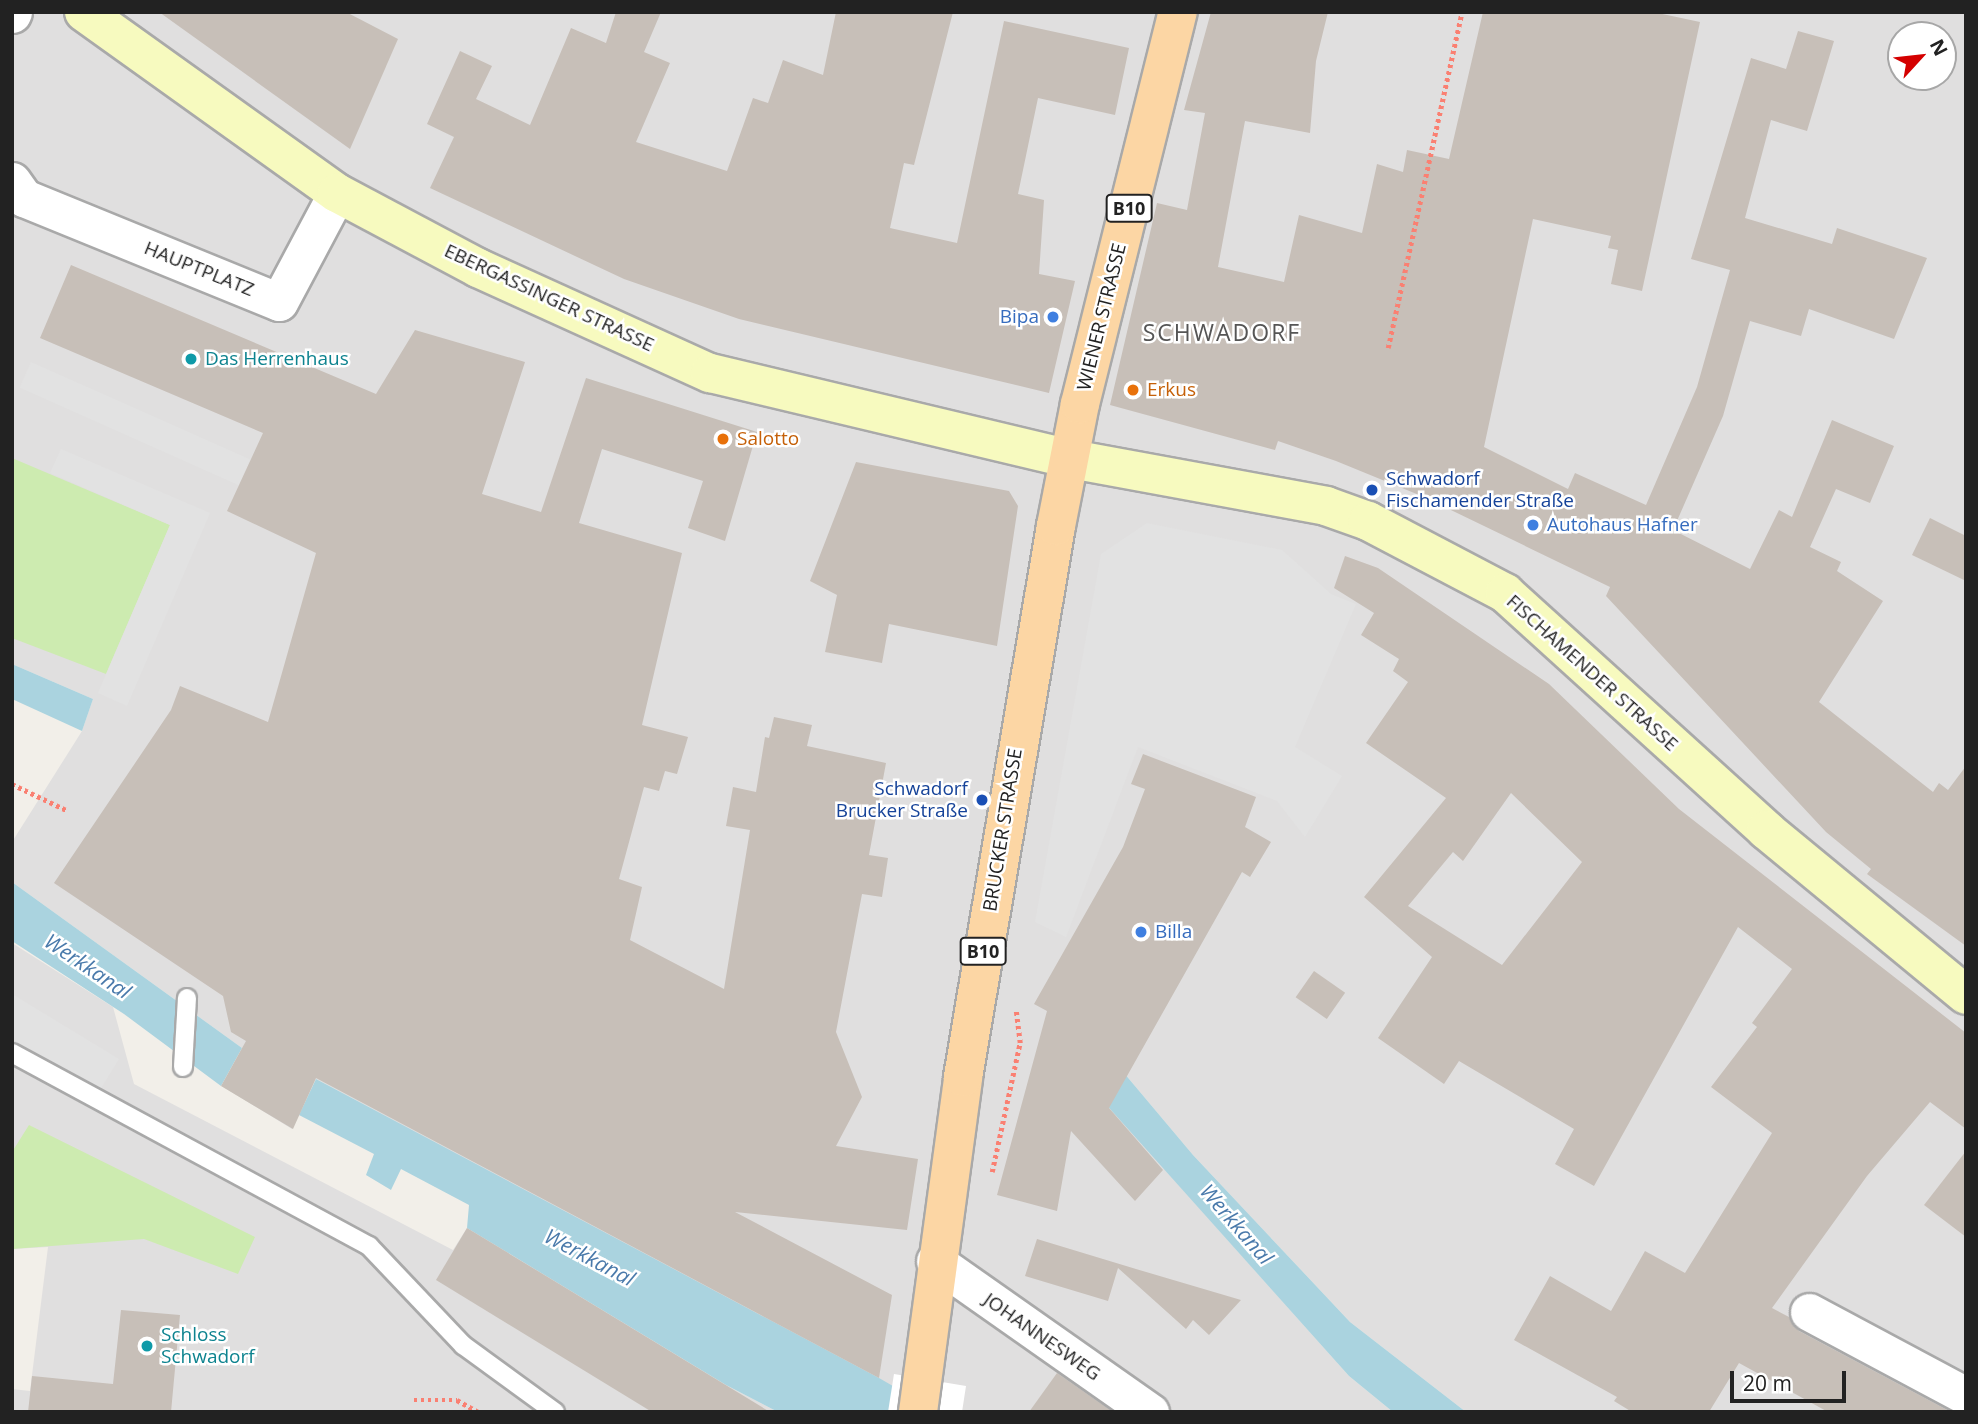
<!DOCTYPE html>
<html>
<head>
<meta charset="utf-8">
<style>
	body { margin:0 }
	#map { position:relative; width:1978px; height:1424px; overflow:hidden; background:#f2efe9; font-family:"Open Sans",sans-serif }
	div>[style] { position:absolute }
	[style*='--x'] { left:calc(var(--x)*1px); top:calc(var(--y)*1px); width:calc(var(--w)*1px); rotate:calc(var(--a)*1deg) }
	.residential>* { inset:0; background:#e0dfdf }
	.grass>* { inset:0; background:#cdebb0 }
	.parking>* { inset:0; background:#e2e2e2; transform-origin:0 0 }
	.water>* { inset:0; background:#aad3df }
	.pier>* { inset:0; background:#fff }
	.building>* { inset:0; background:#c7bfb8; transform-origin:0 0 }
	.path>* { height:4.5px; margin-top:-2.25px; transform-origin:0; background:repeating-linear-gradient(90deg,#fa8072 0 3.5px,transparent 0 7px) }
	.roads { filter:drop-shadow(2px 0 #a9a9a9) drop-shadow(-2px 0 #a9a9a9) drop-shadow(0 2px #a9a9a9) drop-shadow(0 -2px #a9a9a9) }
	.service>* { height:18px; margin:-9px; padding:0 9px; transform-origin:9px; border-radius:9px; background:#fff }
	.minor>* { height:37px; margin:-18.5px; padding:0 18.5px; transform-origin:18.5px; border-radius:18.5px; background:#fff }
	.secondary>* { height:38px; margin:-19px; padding:0 19px; transform-origin:19px; border-radius:19px; background:#f7fabf }
	.primary>* { height:38px; margin:-19px; padding:0 19px; transform-origin:19px; border-radius:19px; background:#fcd6a4 }
	.dots>* { width:19px; height:19px; translate:-50% -50%; box-sizing:border-box; border:4px solid #fff; border-radius:50% }
	span { translate:-50% -50%; white-space:nowrap; text-align:center; line-height:1.15; -webkit-text-stroke:5px #fff; paint-order:stroke }
	.shield-label span { padding:2px 5px; background:#fff; border:2px solid; border-radius:5px; -webkit-text-stroke-width:0 }
	.shield-label { font-size:18px; color:#222; font-weight:700 }
	.street-label { font-size:19px; color:#222 }
	.shop-label { font-size:19px; color:#366cbe }
	.right { translate:-100% -50%; text-align:right }
	.left { translate:0 -50%; text-align:left }
	.culture-label { font-size:19px; color:#0d838f }
	.food-label { font-size:19px; color:#c56008 }
	.transit-label { font-size:19px; color:#164399 }
	.water-label { font-size:21px; color:#4a7aab; font-style:italic }
	.quarter-label { font-size:23px; color:#555; letter-spacing:2px }
	.frame { position:absolute; inset:0; border:14px solid #222; pointer-events:none }
	.north { position:absolute; left:1887px; top:21px; width:70px; height:70px; box-sizing:border-box; background:#fff; border:2px solid #a7a7a7; border-radius:50%; rotate:63deg; font-size:19px; font-weight:700; line-height:28px; text-align:center; color:#222 }
	.north::after { content:''; display:block; margin:auto; width:24px; height:32px; background:#d40000; clip-path:polygon(50% 0,100% 100%,50% 72%,0 100%) }
	.scale { position:absolute; left:1730px; top:1371px; width:116px; height:32px; box-sizing:border-box; border:4px solid #222; border-top:0; padding-left:9px; font-size:21px; line-height:24px; white-space:nowrap; color:#222; -webkit-text-stroke:5px #fff; paint-order:stroke }
</style>
</head>
<body>
<div id="map">
	<div class="residential">
		<i style="clip-path:polygon(evenodd,12px 12px,1966px 12px,1966px 1412px,1466px 1412px,1350px 1322px,1193px 1155px,1071px 1010px,1053px 1044px,1349px 1376px,1393px 1412px,938px 1412px,316px 1079px,292px 1129px,222px 1086px,242px 1048px,12px 882px,12px 842px,82px 731px,93px 699px,12px 664px,12px 12px,1901px 35px,1943px 35px,1943px 77px,1901px 77px,1901px 35px)"></i>
		<i style="clip-path:polygon(12px 943px,113px 1007px,134px 1084px,453px 1250px,467px 1228px,726px 1385px,778px 1412px,12px 1412px,12px 1389px,30px 1391px,48px 1247px,12px 1249px)"></i>
	</div>
	<div class="grass">
		<i style="clip-path:polygon(12px 458px,170px 525px,106px 674px,12px 638px)"></i>
		<i style="clip-path:polygon(29px 1125px,255px 1237px,238px 1274px,144px 1239px,12px 1249px,12px 1152px)"></i>
	</div>
	<div class="parking">
		<i style="left:31px;top:362px;width:240px;height:28px;rotate:24deg"></i>
		<i style="clip-path:polygon(61px 449px,210px 513px,127px 706px,98px 693px,170px 525px,50px 473px)"></i>
		<i style="clip-path:polygon(1147px 523px,1282px 550px,1331px 594px,1356px 604px,1295px 747px,1342px 776px,1305px 837px,1277px 801px,1138px 747px,1066px 937px,1035px 922px,1101px 554px)"></i>
		<i style="clip-path:polygon(12px 994px,119px 1059px,98px 1093px,12px 1041px)"></i>
	</div>
	<div class="water">
		<i style="clip-path:polygon(12px 664px,93px 699px,82px 731px,12px 699px)"></i>
		<i style="clip-path:polygon(12px 882px,242px 1048px,221px 1086px,124px 1014px,12px 941px)"></i>
		<i style="clip-path:polygon(1071px 1010px,1193px 1155px,1350px 1322px,1466px 1412px,1393px 1412px,1349px 1376px,1052px 1044px)"></i>
		<i style="clip-path:polygon(316px 1079px,879px 1378px,938px 1412px,778px 1412px,726px 1385px,467px 1228px,469px 1205px,401px 1169px,391px 1190px,366px 1175px,374px 1154px,299px 1115px)"></i>
	</div>
	<div class="pier">
		<i style="clip-path:polygon(894px 1374px,966px 1386px,962px 1412px,888px 1412px)"></i>
	</div>
	<div class="building">
		<i style="clip-path:polygon(159px 12px,346px 12px,398px 39px,350px 149px)"></i>
		<i style="clip-path:polygon(616px 12px,661px 12px,644px 52px,670px 63px,636px 142px,727px 171px,753px 98px,768px 103px,783px 60px,823px 75px,836px 12px,953px 12px,914px 165px,904px 163px,890px 228px,957px 243px,1004px 21px,1129px 48px,1115px 115px,1038px 98px,1018px 194px,1044px 200px,1039px 274px,1075px 281px,1049px 393px,739px 319px,624px 279px,430px 188px,454px 137px,427px 124px,460px 51px,492px 66px,476px 99px,530px 125px,571px 28px,606px 43px)"></i>
		<i style="clip-path:polygon(1211px 12px,1328px 12px,1316px 61px,1310px 133px,1245px 121px,1218px 267px,1284px 282px,1299px 215px,1362px 233px,1377px 164px,1403px 172px,1407px 150px,1449px 159px,1483px 12px,1653px 12px,1700px 22px,1642px 291px,1611px 284px,1618px 250px,1608px 248px,1611px 236px,1533px 219px,1484px 447px,1568px 489px,1575px 473px,1646px 505px,1697px 387px,1730px 270px,1691px 259px,1751px 58px,1786px 69px,1798px 31px,1834px 41px,1807px 131px,1771px 120px,1745px 218px,1832px 244px,1837px 228px,1927px 258px,1894px 339px,1809px 309px,1801px 336px,1750px 321px,1723px 416px,1673px 530px,1750px 569px,1779px 510px,1792px 517px,1832px 420px,1894px 446px,1870px 503px,1836px 489px,1810px 547px,1841px 562px,1837px 571px,1883px 601px,1819px 702px,1933px 792px,1939px 783px,1948px 790px,1966px 766px,1966px 946px,1867px 874px,1871px 869px,1826px 832px,1606px 596px,1610px 587px,1424px 497px,1336px 461px,1278px 441px,1275px 450px,1110px 405px,1157px 203px,1187px 210px,1205px 113px,1184px 110px)"></i>
		<i style="clip-path:polygon(71px 265px,376px 394px,415px 330px,525px 362px,482px 494px,541px 512px,586px 378px,757px 432px,725px 541px,688px 528px,703px 481px,602px 449px,579px 523px,682px 553px,642px 725px,688px 737px,677px 774px,665px 771px,659px 791px,644px 787px,619px 879px,642px 887px,630px 940px,724px 989px,750px 830px,726px 826px,733px 787px,756px 792px,765px 737px,769px 738px,774px 717px,812px 725px,807px 746px,886px 763px,869px 855px,888px 858px,882px 897px,862px 894px,836px 1032px,862px 1097px,836px 1146px,918px 1159px,907px 1230px,735px 1212px,892px 1295px,879px 1378px,316px 1078px,293px 1129px,221px 1086px,246px 1041px,231px 1032px,223px 996px,54px 883px,171px 710px,180px 686px,268px 722px,316px 553px,227px 511px,263px 433px,40px 338px)"></i>
		<i style="clip-path:polygon(856px 462px,1009px 491px,1018px 506px,997px 646px,889px 624px,882px 663px,825px 652px,837px 595px,810px 581px)"></i>
		<i style="clip-path:polygon(1930px 518px,1966px 536px,1966px 581px,1912px 555px)"></i>
		<i style="clip-path:polygon(evenodd,1345px 556px,1378px 568px,1549px 684px,1679px 809px,1966px 1033px,1966px 1129px,1930px 1102px,1867px 1176px,1772px 1308px,1789px 1317px,1799px 1331px,1951px 1412px,1828px 1412px,1739px 1363px,1709px 1412px,1632px 1412px,1614px 1401px,1617px 1397px,1514px 1340px,1550px 1276px,1611px 1311px,1645px 1251px,1685px 1273px,1772px 1133px,1711px 1087px,1757px 1027px,1752px 1023px,1792px 969px,1738px 927px,1594px 1186px,1555px 1164px,1574px 1129px,1459px 1061px,1444px 1084px,1378px 1038px,1432px 957px,1364px 897px,1446px 798px,1366px 743px,1408px 682px,1393px 671px,1399px 659px,1361px 635px,1374px 613px,1334px 588px,1345px 556px,1511px 793px,1582px 862px,1502px 965px,1408px 906px,1453px 852px,1463px 861px,1511px 793px)"></i>
		<i style="clip-path:polygon(1143px 754px,1256px 797px,1245px 827px,1271px 842px,1250px 877px,1242px 872px,1109px 1108px,1163px 1170px,1135px 1201px,1071px 1131px,1057px 1211px,997px 1195px,1047px 1011px,1034px 1004px,1123px 847px,1145px 789px,1131px 784px)"></i>
		<i style="left:1314px;top:971px;width:38px;height:32px;rotate:35deg"></i>
		<i style="clip-path:polygon(1966px 1151px,1966px 1237px,1924px 1205px)"></i>
		<i style="clip-path:polygon(467px 1228px,770px 1412px,652px 1412px,436px 1280px)"></i>
		<i style="clip-path:polygon(1037px 1239px,1136px 1269px,1241px 1300px,1209px 1335px,1193px 1320px,1186px 1329px,1118px 1268px,1108px 1301px,1025px 1276px)"></i>
		<i style="clip-path:polygon(121px 1310px,180px 1315px,171px 1412px,28px 1412px,32px 1376px,113px 1384px)"></i>
		<i style="clip-path:polygon(1057px 1373px,1113px 1412px,1029px 1412px)"></i>
	</div>
	<div class="path">
		<i style="--x:1388;--y:348;--w:344;--a:-77.6"></i>
		<i style="--x:12;--y:784;--w:62;--a:25.7"></i>
		<i style="--x:992;--y:1172;--w:132;--a:-77.8"></i>
		<i style="--x:1020;--y:1043;--w:34;--a:-97"></i>
		<i style="--x:414;--y:1400;--w:43;--a:0"></i>
		<i style="--x:457;--y:1400;--w:25;--a:29"></i>
	</div>
	<div class="roads">
		<div class="service">
			<i style="--x:12;--y:1053;--w:406;--a:28.4"></i>
			<i style="--x:369;--y:1246;--w:137;--a:46.5"></i>
			<i style="--x:463;--y:1345;--w:114;--a:36.1"></i>
			<i style="--x:183;--y:1067;--w:69;--a:-86.7"></i>
		</div>
		<div class="minor">
			<i style="--x:12;--y:14;--w:2;--a:-63"></i>
			<i style="--x:12;--y:181;--w:21;--a:55"></i>
			<i style="--x:24;--y:198;--w:275;--a:22.2"></i>
			<i style="--x:279;--y:302;--w:123;--a:-62"></i>
			<i style="--x:935;--y:1261;--w:263;--a:35.1"></i>
			<i style="--x:1809;--y:1312;--w:178;--a:28.1"></i>
		</div>
		<div class="secondary">
			<i style="--x:84;--y:12;--w:311;--a:35.6"></i>
			<i style="--x:337;--y:193;--w:160;--a:28"></i>
			<i style="--x:478;--y:268;--w:255;--a:24.4"></i>
			<i style="--x:710;--y:373;--w:371;--a:13.4"></i>
			<i style="--x:1071;--y:459;--w:259;--a:10.4"></i>
			<i style="--x:1326;--y:506;--w:45;--a:19.7"></i>
			<i style="--x:1368;--y:521;--w:155;--a:27.7"></i>
			<i style="--x:1505;--y:593;--w:353;--a:42.2"></i>
			<i style="--x:1766;--y:830;--w:259;--a:39.5"></i>
		</div>
		<div class="primary">
			<i style="--x:918;--y:1412;--w:338;--a:-82.3"></i>
			<i style="--x:963;--y:1077;--w:559;--a:-80.42"></i>
			<i style="--x:1056;--y:526;--w:124;--a:-78.9"></i>
			<i style="--x:1080;--y:404;--w:404;--a:-76"></i>
		</div>
	</div>
	<div class="dots">
		<i style="left:1053px;top:317px;background:#3f7fe0"></i>
		<i style="left:191px;top:359px;background:#0f9aa8"></i>
		<i style="left:1133px;top:390px;background:#e8710a"></i>
		<i style="left:723px;top:439px;background:#e8710a"></i>
		<i style="left:1372px;top:490px;background:#1a4fb4"></i>
		<i style="left:1533px;top:525px;background:#3f7fe0"></i>
		<i style="left:982px;top:800px;background:#1a4fb4"></i>
		<i style="left:1141px;top:932px;background:#3f7fe0"></i>
		<i style="left:147px;top:1346px;background:#0f9aa8"></i>
	</div>
	<div class="shield-label">
		<span style="left:1129px;top:208px">B10</span>
		<span style="left:983px;top:951px">B10</span>
	</div>
	<div class="street-label">
		<span style="left:199px;top:269px;rotate:22deg">HAUPTPLATZ</span>
		<span style="left:549px;top:298px;rotate:25deg">EBERGASSINGER STRASSE</span>
		<span style="left:1102px;top:317px;rotate:-76deg">WIENER STRASSE</span>
		<span style="left:1592px;top:673px;rotate:42deg">FISCHAMENDER STRASSE</span>
		<span style="left:1003px;top:830px;rotate:-81deg">BRUCKER STRASSE</span>
		<span style="left:1042px;top:1337px;rotate:35deg">JOHANNESWEG</span>
	</div>
	<div class="shop-label">
		<span class="right" style="left:1039px;top:317px">Bipa</span>
		<span class="left" style="left:1547px;top:525px">Autohaus Hafner</span>
		<span class="left" style="left:1155px;top:932px">Billa</span>
	</div>
	<div class="culture-label">
		<span class="left" style="left:205px;top:359px">Das Herrenhaus</span>
		<span class="left" style="left:161px;top:1346px">Schloss<br>Schwadorf</span>
	</div>
	<div class="food-label">
		<span class="left" style="left:1147px;top:390px">Erkus</span>
		<span class="left" style="left:737px;top:439px">Salotto</span>
	</div>
	<div class="transit-label">
		<span class="left" style="left:1386px;top:490px">Schwadorf<br>Fischamender Straße</span>
		<span class="right" style="left:968px;top:800px">Schwadorf<br>Brucker Straße</span>
	</div>
	<div class="water-label">
		<span style="left:88px;top:966px;rotate:34deg">Werkkanal</span>
		<span style="left:1237px;top:1224px;rotate:49deg">Werkkanal</span>
		<span style="left:590px;top:1257px;rotate:28deg">Werkkanal</span>
	</div>
	<div class="quarter-label">
		<span style="left:1222px;top:332px">SCHWADORF</span>
	</div>
	<div class="frame"></div>
	<div class="north">N</div>
	<div class="scale">20 m</div>
</div>
</body>
</html>
